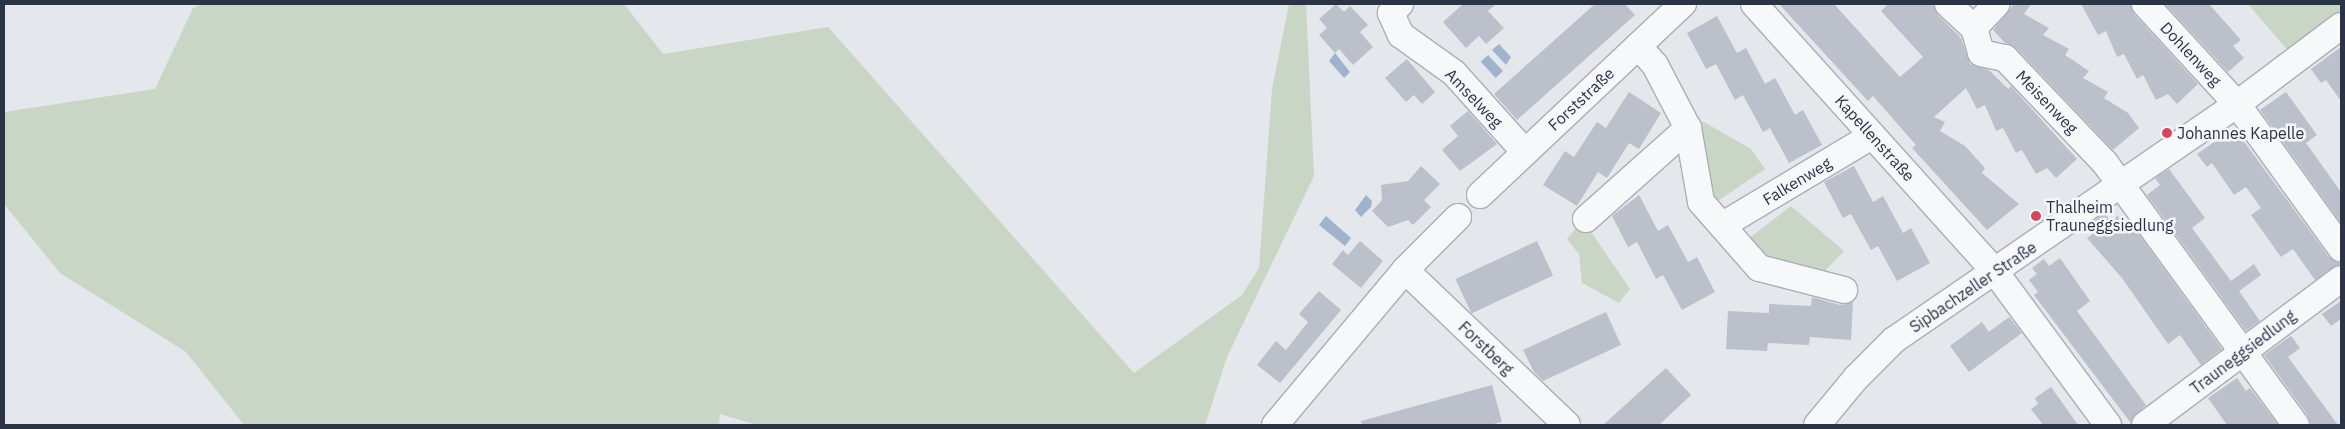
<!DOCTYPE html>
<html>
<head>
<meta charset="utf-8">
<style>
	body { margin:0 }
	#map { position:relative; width:2345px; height:429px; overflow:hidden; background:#e4e7ec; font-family:"IBM Plex Sans",sans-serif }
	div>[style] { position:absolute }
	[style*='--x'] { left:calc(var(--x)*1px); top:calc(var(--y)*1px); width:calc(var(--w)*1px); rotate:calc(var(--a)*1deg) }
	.green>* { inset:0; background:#c9d6c5 }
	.water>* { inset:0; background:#9fb4cc; transform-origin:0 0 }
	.building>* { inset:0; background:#bbc0ca; transform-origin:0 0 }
	.roads { filter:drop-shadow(1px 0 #a9aeb7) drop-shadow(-1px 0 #a9aeb7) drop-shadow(0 1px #a9aeb7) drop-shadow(0 -1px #a9aeb7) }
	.minor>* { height:26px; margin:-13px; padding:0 13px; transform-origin:13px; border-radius:13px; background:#f7f8fa }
	.dots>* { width:14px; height:14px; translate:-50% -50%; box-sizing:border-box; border:2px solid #f4f6f9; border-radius:50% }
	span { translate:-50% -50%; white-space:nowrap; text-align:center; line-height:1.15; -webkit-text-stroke:5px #f4f6f9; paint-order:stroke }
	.street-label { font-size:16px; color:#2b3445 }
	.poi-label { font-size:16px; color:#2b3445 }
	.left { translate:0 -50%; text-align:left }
	.frame { position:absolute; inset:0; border:5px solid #2b3445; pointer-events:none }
</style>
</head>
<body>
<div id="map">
	<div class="green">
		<i style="clip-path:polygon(201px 4px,624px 4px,663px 54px,828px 27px,1134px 373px,1242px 295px,1259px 268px,1272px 89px,1289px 4px,1306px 4px,1314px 176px,1227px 357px,1205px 425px,757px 425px,720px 414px,719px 425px,244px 425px,186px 352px,60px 273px,4px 204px,4px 112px,155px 89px,193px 8px)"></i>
		<i style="clip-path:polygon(2248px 4px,2341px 4px,2341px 10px,2289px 52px)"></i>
		<i style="clip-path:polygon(1702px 121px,1751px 149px,1765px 169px,1718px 201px,1707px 191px)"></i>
		<i style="clip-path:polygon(1791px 206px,1844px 251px,1821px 275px,1763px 256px,1748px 239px)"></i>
		<i style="clip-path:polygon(1583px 220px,1630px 289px,1619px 303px,1582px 283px,1579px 254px,1567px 239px)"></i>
	</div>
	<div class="water">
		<i style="clip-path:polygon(1499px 44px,1511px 57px,1506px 65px,1492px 50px)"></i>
		<i style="clip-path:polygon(1335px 53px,1350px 72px,1344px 78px,1329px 61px)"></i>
		<i style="left:1488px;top:55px;width:22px;height:10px;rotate:47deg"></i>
		<i style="clip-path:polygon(1366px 195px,1372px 201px,1371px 207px,1361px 217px,1355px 210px)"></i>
		<i style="clip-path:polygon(1326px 216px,1351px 238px,1345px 246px,1319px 225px)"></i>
	</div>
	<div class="building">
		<i style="clip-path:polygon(1336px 4px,1344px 12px,1350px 6px,1368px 25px,1360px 32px,1373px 47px,1353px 65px,1339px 49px,1335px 53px,1319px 35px,1327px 28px,1319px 19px)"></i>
		<i style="clip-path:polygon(1463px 4px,1496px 4px,1488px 11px,1504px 28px,1486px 44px,1479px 36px,1466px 48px,1443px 22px)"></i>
		<i style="clip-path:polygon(1595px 4px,1625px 4px,1635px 15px,1517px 120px,1494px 94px)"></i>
		<i style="clip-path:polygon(1779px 4px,1834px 4px,1900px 77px,1923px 57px,1881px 11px,1888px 4px,1933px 4px,1938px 15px,1961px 38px,1970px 64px,1989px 70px,2008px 89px,2011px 86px,2077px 159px,2056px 178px,2047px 168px,2036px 174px,2022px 150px,2016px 153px,2003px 128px,1996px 131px,1985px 105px,1977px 109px,1966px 88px,1934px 117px,1945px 122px,1940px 131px,1965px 146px,1985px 168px,1982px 173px,2019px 204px,1987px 230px,1912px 148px,1916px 145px,1873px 96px,1868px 101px)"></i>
		<i style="clip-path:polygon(2014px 4px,2031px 4px,2024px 14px,2049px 28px,2043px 35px,2069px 49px,2065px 55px,2089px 71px,2083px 78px,2108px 92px,2104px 98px,2128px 113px,2139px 128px,2113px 150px,2016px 48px,2005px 43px,1993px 30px)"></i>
		<i style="clip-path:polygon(2081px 4px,2130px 4px,2134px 14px,2198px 84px,2177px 104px,2168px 94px,2156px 100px,2143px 75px,2137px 79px,2124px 54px,2117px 57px,2106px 31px,2098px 35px)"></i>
		<i style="clip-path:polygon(2165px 4px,2209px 4px,2241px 40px,2233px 46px,2244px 58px,2228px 72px)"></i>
		<i style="clip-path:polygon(1717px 16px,1737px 53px,1746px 48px,1765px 84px,1775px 78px,1795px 115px,1803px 110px,1822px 145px,1789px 163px,1770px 128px,1763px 132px,1743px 95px,1735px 100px,1716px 64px,1706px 69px,1687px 33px)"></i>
		<i style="clip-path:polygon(2341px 47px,2341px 101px,2326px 80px,2321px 83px,2311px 69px)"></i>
		<i style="clip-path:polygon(1407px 59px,1435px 92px,1422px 104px,1414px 95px,1406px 102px,1385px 78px)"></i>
		<i style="clip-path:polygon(1629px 92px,1661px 113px,1639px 149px,1629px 143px,1607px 178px,1598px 172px,1577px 206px,1543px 185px,1565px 151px,1574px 157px,1597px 122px,1606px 128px)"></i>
		<i style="clip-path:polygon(2286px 92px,2317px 135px,2306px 143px,2341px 192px,2341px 223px,2260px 110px)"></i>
		<i style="clip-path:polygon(1468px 111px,1497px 144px,1460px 171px,1442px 150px,1458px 136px,1450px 126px)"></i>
		<i style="clip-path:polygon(2234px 128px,2329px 257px,2341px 264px,2315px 280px,2293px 249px,2281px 257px,2251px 215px,2261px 208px,2246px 187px,2234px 195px,2212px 163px,2207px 167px,2197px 154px)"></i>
		<i style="clip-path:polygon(1421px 166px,1440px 184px,1424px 200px,1431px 207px,1413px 225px,1408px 220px,1388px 227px,1372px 211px,1382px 200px,1381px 185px,1408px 181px)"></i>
		<i style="clip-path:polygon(1854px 166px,1873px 202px,1883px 196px,1903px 233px,1911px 228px,1930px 263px,1897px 281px,1878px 246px,1871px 250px,1851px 214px,1843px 218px,1824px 182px)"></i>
		<i style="clip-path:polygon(2169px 169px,2205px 218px,2192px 228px,2231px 281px,2254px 264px,2261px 275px,2239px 291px,2260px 321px,2246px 331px,2147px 195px,2160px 185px,2155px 178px)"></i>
		<i style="clip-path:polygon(1639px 195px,1658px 231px,1668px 225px,1688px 262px,1697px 257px,1715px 292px,1682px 310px,1663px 275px,1656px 279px,1637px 242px,1628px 247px,1612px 216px)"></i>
		<i style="clip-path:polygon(2105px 213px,2110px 221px,2118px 216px,2126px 228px,2132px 225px,2222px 349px,2201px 365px,2180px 335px,2168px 344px,2122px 278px,2087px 238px,2098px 230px,2092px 222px)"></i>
		<i style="clip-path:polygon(1360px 241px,1383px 261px,1361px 288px,1332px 264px,1343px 250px,1348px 255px)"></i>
		<i style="left:1537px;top:241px;width:38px;height:90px;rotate:65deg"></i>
		<i style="clip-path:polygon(2060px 258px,2090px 301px,2077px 311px,2146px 405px,2130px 422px,2034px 295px,2038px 292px,2029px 280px,2037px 274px,2032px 268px,2044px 259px,2049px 266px)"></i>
		<i style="clip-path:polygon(1319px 291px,1341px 310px,1280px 383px,1257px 365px,1276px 341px,1286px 350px,1308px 322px,1299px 314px)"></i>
		<i style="clip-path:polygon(1812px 297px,1840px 305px,1853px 302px,1851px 340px,1810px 337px,1809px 345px,1768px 343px,1767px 351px,1726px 349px,1728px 311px,1769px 313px,1769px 304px,1811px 306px)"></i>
		<i style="clip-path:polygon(2341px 301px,2341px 319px,2331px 326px,2322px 314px)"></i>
		<i style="clip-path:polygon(1606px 312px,1621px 345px,1543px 381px,1534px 372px,1523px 350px)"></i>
		<i style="clip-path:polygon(2009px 317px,2022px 333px,1969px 372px,1950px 346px,1982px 322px,1989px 332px)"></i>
		<i style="clip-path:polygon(2291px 336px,2300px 348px,2288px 357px,2338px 425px,2311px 425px,2308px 416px,2264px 355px)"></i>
		<i style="clip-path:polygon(1666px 368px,1691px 395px,1659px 425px,1603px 425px)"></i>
		<i style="clip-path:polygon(2237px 378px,2246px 391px,2250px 388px,2278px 425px,2227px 425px,2208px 398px)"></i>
		<i style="clip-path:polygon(1492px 385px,1502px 422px,1489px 425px,1362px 425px,1361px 421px)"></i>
		<i style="clip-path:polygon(2051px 387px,2066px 408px,2078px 425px,2043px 425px,2031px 409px,2038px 404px,2035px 398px)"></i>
	</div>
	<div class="roads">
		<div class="minor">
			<i style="--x:1400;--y:4;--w:13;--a:135"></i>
			<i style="--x:1391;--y:13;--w:24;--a:66"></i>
			<i style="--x:1401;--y:35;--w:65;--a:35.6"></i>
			<i style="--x:1454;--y:73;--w:105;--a:48.1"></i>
			<i style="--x:1754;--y:4;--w:362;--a:48"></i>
			<i style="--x:1996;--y:273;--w:189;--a:53.6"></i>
			<i style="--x:1948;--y:4;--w:35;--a:43"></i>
			<i style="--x:1974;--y:28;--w:26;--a:74"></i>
			<i style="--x:1981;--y:53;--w:25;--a:12"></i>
			<i style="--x:2005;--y:58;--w:145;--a:46.4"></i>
			<i style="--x:2105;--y:163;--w:324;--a:53.9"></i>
			<i style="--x:2145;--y:4;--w:136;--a:47.4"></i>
			<i style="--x:2237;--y:104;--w:178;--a:54.2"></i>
			<i style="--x:1974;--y:28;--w:33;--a:-47"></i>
			<i style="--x:1638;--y:46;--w:25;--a:48"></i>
			<i style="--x:1655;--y:65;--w:71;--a:62.4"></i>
			<i style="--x:1688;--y:128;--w:75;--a:80"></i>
			<i style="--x:1701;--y:202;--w:88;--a:48.7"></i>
			<i style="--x:1759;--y:268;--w:88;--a:14.5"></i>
			<i style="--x:1480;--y:195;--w:279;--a:-43.3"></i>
			<i style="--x:1586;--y:219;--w:137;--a:-41.7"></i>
			<i style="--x:1723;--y:225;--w:174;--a:-30.9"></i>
			<i style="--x:1405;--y:270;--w:224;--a:43.7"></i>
			<i style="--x:1275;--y:425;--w:202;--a:-50"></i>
			<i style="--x:1405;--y:270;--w:75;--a:-45"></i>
			<i style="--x:1817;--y:425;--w:61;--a:-50.3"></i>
			<i style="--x:1856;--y:378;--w:54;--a:-45"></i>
			<i style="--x:1894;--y:340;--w:416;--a:-34.5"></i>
			<i style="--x:2237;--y:104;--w:130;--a:-36.9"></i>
			<i style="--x:2145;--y:425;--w:244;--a:-36.7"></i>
		</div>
	</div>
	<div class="dots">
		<i style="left:2167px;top:133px;background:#d1495b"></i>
		<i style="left:2036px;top:216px;background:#d1495b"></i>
	</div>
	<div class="street-label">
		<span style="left:2191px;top:54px;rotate:47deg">Dohlenweg</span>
		<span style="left:1474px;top:98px;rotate:46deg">Amselweg</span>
		<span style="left:1581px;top:99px;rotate:-43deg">Forststraße</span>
		<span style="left:2047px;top:102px;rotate:46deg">Meisenweg</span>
		<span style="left:1875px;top:138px;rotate:48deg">Kapellenstraße</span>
		<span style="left:1797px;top:181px;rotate:-31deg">Falkenweg</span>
		<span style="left:1973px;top:287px;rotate:-34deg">Sipbachzeller Straße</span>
		<span style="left:1486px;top:348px;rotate:44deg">Forstberg</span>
		<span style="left:2243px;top:352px;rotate:-37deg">Trauneggsiedlung</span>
	</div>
	<div class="poi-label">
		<span class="left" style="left:2177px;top:133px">Johannes Kapelle</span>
		<span class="left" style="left:2046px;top:216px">Thalheim<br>Trauneggsiedlung</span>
	</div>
	<div class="frame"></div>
</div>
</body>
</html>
